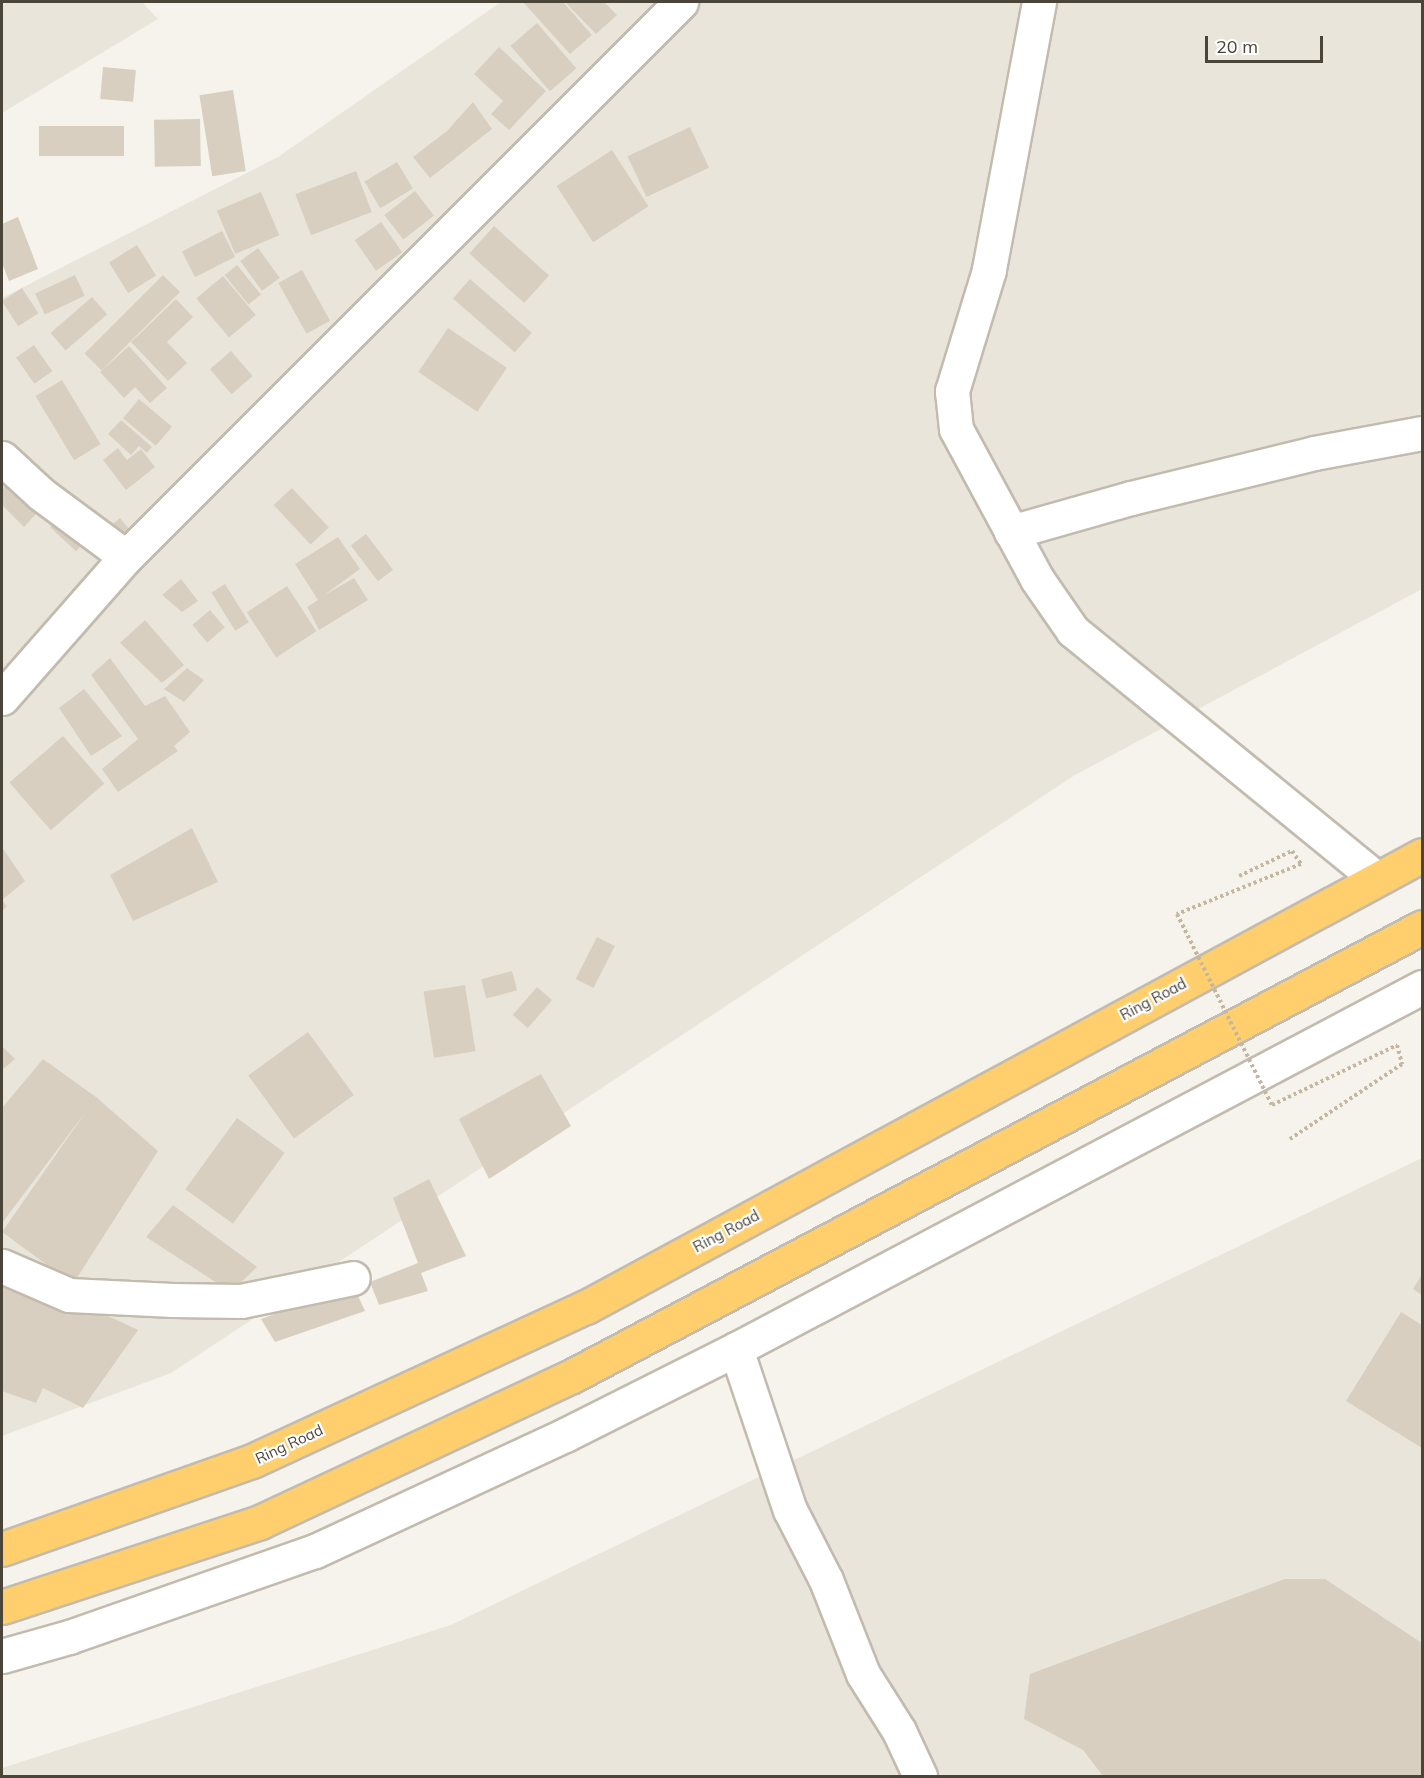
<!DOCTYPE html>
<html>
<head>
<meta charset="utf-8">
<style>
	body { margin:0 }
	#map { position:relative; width:1424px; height:1778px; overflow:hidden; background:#f6f3ec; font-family:Mulish,sans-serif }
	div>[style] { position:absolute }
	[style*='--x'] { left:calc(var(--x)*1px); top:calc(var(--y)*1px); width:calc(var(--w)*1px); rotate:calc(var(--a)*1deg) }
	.residential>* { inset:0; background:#eae5da }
	.building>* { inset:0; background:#d8cfc1; transform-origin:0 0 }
	.roads { filter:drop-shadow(2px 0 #c2bbae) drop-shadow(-2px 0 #c2bbae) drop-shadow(0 2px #c2bbae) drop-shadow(0 -2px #c2bbae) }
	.minor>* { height:33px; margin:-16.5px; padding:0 16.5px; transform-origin:16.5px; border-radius:16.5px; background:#fff }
	.highway>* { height:33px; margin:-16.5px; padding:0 16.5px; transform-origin:16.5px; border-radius:16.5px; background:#ffcf6e }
	.path-bridge>* { height:4px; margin-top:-2px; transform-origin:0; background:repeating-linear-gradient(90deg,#c4b79f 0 3px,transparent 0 6px) }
	span { translate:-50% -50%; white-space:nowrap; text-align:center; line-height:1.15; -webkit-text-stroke:4.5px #fff; paint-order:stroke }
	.street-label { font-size:15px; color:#4b4439 }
	.frame { position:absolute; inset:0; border:3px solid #4b4439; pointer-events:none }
	.scale { position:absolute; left:1205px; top:36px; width:118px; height:27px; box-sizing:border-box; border:3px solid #4b4439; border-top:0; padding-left:8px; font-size:18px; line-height:21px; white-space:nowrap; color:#4b4439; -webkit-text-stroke:4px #fff; paint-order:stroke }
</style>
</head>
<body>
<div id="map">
	<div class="residential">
		<i style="clip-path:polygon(2px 2px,142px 2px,158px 19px,2px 113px)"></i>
		<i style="clip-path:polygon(501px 2px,1422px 2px,1422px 589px,1075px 775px,171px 1373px,2px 1436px,2px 298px,278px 157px)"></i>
		<i style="clip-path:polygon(1422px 1158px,1422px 1776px,2px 1776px,2px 1768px,451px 1625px)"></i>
	</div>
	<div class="building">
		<i style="clip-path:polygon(523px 2px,563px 2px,592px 35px,570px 54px)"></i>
		<i style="clip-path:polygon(565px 2px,604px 2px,617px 15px,596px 34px)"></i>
		<i style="left:537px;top:23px;width:60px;height:35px;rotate:49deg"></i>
		<i style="clip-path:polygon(499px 47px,546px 91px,509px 130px,491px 114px,503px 101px,474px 74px)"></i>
		<i style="left:103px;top:67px;width:33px;height:32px;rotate:5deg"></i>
		<i style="left:233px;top:90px;width:82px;height:34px;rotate:81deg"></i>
		<i style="clip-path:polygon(473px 102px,492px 129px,430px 178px,413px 157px,447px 131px)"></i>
		<i style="left:200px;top:119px;width:47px;height:46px;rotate:89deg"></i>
		<i style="left:124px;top:126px;width:30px;height:85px;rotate:90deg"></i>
		<i style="left:690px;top:127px;width:45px;height:69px;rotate:65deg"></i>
		<i style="left:612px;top:150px;width:67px;height:66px;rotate:57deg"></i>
		<i style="left:397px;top:162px;width:31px;height:38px;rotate:59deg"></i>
		<i style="left:356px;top:171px;width:44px;height:65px;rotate:69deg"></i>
		<i style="left:415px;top:191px;width:31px;height:39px;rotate:52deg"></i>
		<i style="left:261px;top:192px;width:47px;height:48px;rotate:67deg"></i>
		<i style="clip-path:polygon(18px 217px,38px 269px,9px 281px,2px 263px,2px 224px)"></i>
		<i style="left:381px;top:222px;width:37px;height:32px;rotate:55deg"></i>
		<i style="left:494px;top:226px;width:74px;height:37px;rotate:42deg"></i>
		<i style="left:222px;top:231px;width:29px;height:45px;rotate:63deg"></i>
		<i style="left:137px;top:245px;width:36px;height:33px;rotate:58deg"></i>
		<i style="left:258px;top:248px;width:37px;height:22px;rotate:54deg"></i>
		<i style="left:237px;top:265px;width:38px;height:16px;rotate:51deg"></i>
		<i style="left:302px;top:270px;width:58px;height:27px;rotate:61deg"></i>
		<i style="left:75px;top:275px;width:23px;height:44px;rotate:65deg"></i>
		<i style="left:163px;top:275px;width:24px;height:111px;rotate:45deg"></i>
		<i style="left:223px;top:276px;width:51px;height:35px;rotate:50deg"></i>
		<i style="left:470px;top:279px;width:82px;height:26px;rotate:41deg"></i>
		<i style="left:22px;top:288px;width:30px;height:24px;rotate:57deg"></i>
		<i style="left:92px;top:297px;width:23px;height:55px;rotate:49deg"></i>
		<i style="clip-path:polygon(176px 299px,193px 317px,167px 342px,187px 363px,168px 381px,131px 342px)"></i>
		<i style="left:448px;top:328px;width:71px;height:53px;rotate:34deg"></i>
		<i style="left:34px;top:345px;width:32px;height:22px;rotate:55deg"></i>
		<i style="clip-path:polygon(129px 346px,167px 388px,150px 403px,135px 387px,124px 398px,100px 372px)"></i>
		<i style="left:231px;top:351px;width:33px;height:28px;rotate:49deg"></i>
		<i style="left:62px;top:380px;width:75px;height:31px;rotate:59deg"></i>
		<i style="left:139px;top:399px;width:43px;height:25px;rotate:40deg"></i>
		<i style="clip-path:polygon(121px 420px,152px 447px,147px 453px,139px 446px,131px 455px,108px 434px)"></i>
		<i style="clip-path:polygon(118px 448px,127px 460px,141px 449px,155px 467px,126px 490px,103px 460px)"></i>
		<i style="clip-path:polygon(17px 471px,49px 500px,24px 527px,2px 505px,2px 490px)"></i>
		<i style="left:292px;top:488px;width:54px;height:25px;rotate:47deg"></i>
		<i style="left:62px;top:515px;width:35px;height:17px;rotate:43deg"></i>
		<i style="left:120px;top:518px;width:22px;height:13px;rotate:51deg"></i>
		<i style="left:366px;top:534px;width:45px;height:19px;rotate:53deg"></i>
		<i style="clip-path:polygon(338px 537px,360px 569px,323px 596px,354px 578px,368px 600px,319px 630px,307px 607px,318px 600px,295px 564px)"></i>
		<i style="clip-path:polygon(181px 579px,198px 601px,182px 612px,162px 595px)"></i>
		<i style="left:225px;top:584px;width:45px;height:16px;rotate:58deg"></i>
		<i style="left:287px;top:586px;width:54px;height:48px;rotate:57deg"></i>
		<i style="left:210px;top:610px;width:23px;height:23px;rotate:50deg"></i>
		<i style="clip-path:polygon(145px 620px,184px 665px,162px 683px,120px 643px)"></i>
		<i style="clip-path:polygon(110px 658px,145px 706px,165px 696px,190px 732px,174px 746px,178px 751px,118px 792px,102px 769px,138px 739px,91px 675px)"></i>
		<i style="clip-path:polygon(187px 668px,204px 680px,184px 702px,164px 689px)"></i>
		<i style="clip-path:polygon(84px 689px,122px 736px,91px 756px,59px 708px)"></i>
		<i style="left:63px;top:736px;width:63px;height:71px;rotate:49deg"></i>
		<i style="clip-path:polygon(192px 828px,218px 882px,133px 921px,110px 875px)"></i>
		<i style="clip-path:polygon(2px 847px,25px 881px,2px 900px,7px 906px,2px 911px)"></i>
		<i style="left:597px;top:937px;width:20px;height:47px;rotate:27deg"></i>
		<i style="left:512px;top:971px;width:20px;height:32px;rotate:75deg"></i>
		<i style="left:465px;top:985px;width:67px;height:42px;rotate:81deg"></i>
		<i style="left:537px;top:987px;width:20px;height:37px;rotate:41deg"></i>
		<i style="left:308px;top:1032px;width:78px;height:74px;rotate:54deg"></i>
		<i style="clip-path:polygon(2px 1046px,15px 1059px,2px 1070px)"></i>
		<i style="clip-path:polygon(43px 1059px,96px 1097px,158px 1151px,73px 1284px,2px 1232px,85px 1113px,2px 1223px,2px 1108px)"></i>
		<i style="clip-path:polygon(541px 1074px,571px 1126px,489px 1179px,459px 1119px)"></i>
		<i style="left:237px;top:1118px;width:59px;height:88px;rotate:36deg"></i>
		<i style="clip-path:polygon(429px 1179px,466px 1256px,421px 1273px,428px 1291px,379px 1305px,370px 1282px,418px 1263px,393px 1198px)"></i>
		<i style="clip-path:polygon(173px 1205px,257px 1267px,231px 1292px,146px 1237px)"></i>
		<i style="clip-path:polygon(2px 1266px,138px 1330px,83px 1408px,43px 1388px,36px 1403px,2px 1391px)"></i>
		<i style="clip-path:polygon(1422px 1274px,1422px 1295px,1413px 1289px)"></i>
		<i style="clip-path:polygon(353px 1285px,365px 1311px,275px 1342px,261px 1319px)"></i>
		<i style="clip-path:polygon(1401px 1312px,1422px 1325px,1422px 1448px,1346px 1401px)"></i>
		<i style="clip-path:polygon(1285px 1579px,1325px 1579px,1422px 1643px,1422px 1772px,1420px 1776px,1103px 1776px,1083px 1750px,1024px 1719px,1030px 1674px)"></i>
	</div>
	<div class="roads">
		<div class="minor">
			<i style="--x:1039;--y:2;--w:273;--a:100.6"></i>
			<i style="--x:989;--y:270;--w:127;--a:107"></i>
			<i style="--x:952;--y:391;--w:38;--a:84"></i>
			<i style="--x:956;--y:429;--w:170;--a:61.6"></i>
			<i style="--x:1037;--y:579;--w:63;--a:55.3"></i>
			<i style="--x:1073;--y:631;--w:391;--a:39.2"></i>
			<i style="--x:2;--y:458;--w:53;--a:42.7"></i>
			<i style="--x:41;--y:494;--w:106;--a:36.5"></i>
			<i style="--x:1011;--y:532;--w:125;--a:-15.8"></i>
			<i style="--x:1131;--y:498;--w:188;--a:-13.8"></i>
			<i style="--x:1314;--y:453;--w:110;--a:-10.5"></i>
			<i style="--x:2;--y:698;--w:188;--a:-48.7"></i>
			<i style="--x:126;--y:557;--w:785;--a:-45"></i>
			<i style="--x:2;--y:1266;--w:73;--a:23.4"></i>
			<i style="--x:69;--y:1295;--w:104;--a:2.8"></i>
			<i style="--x:173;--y:1300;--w:68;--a:0.8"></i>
			<i style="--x:241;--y:1301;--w:114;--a:-11.6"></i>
			<i style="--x:736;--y:1349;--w:170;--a:71.5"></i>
			<i style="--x:790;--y:1510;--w:79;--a:62.8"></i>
			<i style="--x:826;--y:1580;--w:101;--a:68.5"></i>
			<i style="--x:863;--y:1674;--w:67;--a:57.7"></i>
			<i style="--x:899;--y:1731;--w:50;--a:65"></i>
			<i style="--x:2;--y:1656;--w:70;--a:-15.8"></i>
			<i style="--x:69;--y:1637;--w:261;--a:-19.3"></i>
			<i style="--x:315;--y:1551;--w:276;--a:-24.9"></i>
			<i style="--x:565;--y:1435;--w:191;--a:-26.7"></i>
			<i style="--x:736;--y:1349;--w:776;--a:-27.82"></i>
		</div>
		<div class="highway">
			<i style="--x:2;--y:1549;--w:265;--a:-19.4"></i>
			<i style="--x:252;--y:1461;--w:368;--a:-24.8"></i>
			<i style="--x:586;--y:1307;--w:950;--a:-28.4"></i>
			<i style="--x:2;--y:1607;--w:272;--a:-18.2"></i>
			<i style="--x:260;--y:1522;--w:344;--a:-25.1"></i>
			<i style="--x:572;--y:1376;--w:961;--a:-27.84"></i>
		</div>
	</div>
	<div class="path-bridge">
		<i style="--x:1239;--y:876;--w:59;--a:-25.3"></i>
		<i style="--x:1292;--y:851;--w:16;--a:55"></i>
		<i style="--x:1301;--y:864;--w:134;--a:158"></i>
		<i style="--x:1177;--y:914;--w:213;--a:63.6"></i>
		<i style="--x:1272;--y:1105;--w:139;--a:-25.6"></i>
		<i style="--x:1397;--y:1045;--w:20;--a:75"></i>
		<i style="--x:1402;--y:1064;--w:135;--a:146.2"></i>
	</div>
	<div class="street-label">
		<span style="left:1153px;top:999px;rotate:-28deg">Ring Road</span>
		<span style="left:726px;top:1231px;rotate:-28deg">Ring Road</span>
		<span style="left:289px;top:1444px;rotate:-25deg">Ring Road</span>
	</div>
	<div class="frame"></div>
	<div class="scale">20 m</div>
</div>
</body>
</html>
